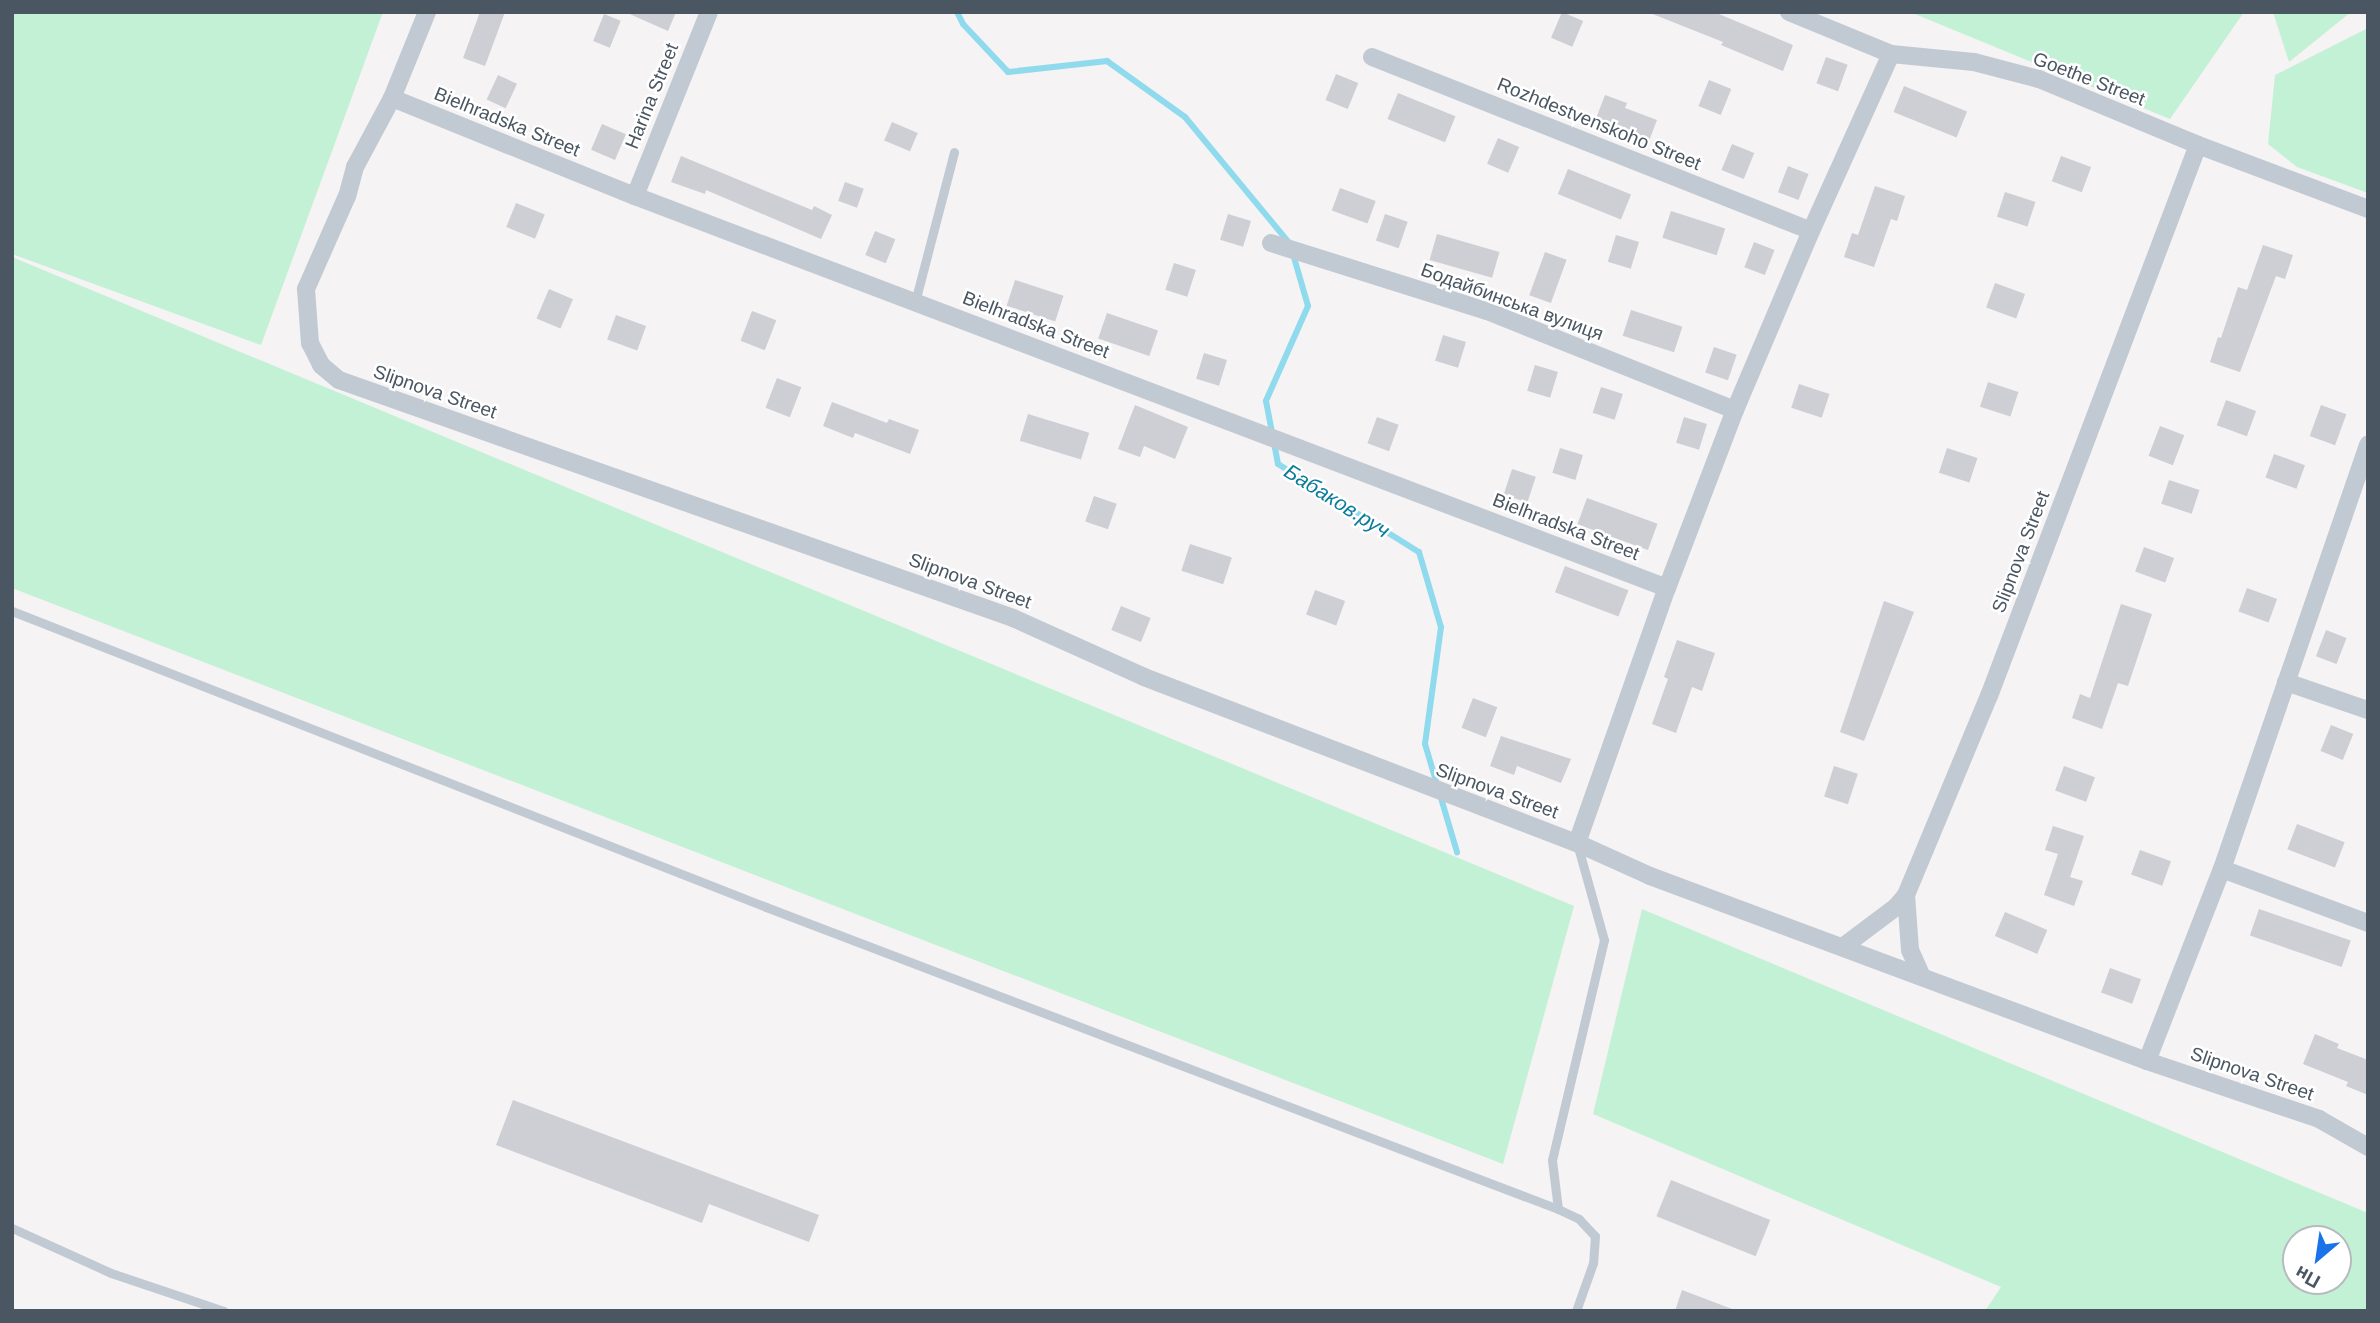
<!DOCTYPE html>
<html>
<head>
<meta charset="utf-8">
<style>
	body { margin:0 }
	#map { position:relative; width:2380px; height:1323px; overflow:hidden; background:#f5f3f3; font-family:Arial,sans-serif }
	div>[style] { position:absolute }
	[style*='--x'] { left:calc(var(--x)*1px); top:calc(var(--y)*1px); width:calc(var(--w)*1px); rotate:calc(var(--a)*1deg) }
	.green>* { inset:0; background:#c3f1d5 }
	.stream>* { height:6px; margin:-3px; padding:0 3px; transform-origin:3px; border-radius:3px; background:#90daee }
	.building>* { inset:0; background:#cdcfd5; transform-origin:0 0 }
	.service>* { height:9px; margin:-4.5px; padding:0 4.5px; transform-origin:4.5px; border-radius:4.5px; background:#c1cad2 }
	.minor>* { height:18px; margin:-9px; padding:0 9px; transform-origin:9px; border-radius:9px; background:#c1cad2 }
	span { translate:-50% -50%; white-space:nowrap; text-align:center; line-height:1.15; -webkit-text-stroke:5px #fff; paint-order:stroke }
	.street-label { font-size:19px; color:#4a5661 }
	.water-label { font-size:21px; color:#0c7c9b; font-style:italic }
	.frame { position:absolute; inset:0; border:14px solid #4a5661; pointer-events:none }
	.north { position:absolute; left:2282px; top:1225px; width:70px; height:70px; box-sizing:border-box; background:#fff; border:2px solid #b7bbc0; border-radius:50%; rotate:209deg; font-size:19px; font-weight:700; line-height:28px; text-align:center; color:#4a5661 }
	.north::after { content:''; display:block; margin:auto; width:24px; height:32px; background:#1a73e8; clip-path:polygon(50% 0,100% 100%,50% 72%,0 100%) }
</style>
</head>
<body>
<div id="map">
	<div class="green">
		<i style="clip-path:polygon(12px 12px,383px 12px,261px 345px,12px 254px)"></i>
		<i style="clip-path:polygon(1910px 12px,2244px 12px,2170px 119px)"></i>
		<i style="clip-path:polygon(2273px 12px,2351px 12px,2289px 62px)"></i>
		<i style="clip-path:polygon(2368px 28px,2368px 193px,2297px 167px,2268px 144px,2275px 75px)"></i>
		<i style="clip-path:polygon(12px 257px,1574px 906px,1503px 1164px,12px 588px)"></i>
		<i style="clip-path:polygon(evenodd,1642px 909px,2368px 1213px,2368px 1311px,1985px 1311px,2001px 1287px,1593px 1114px,1642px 909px,2338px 1239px,2338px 1281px,2296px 1281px,2296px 1239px,2338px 1239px)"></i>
	</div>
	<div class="stream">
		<i style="--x:957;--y:12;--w:13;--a:63"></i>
		<i style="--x:963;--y:24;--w:66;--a:46.8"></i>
		<i style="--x:1008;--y:72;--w:100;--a:-6.3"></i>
		<i style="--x:1107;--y:61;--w:96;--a:35.7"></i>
		<i style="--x:1185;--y:117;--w:165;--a:50.4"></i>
		<i style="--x:1293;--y:254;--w:54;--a:73.9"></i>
		<i style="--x:1308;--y:306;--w:104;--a:113.9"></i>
		<i style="--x:1266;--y:401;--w:64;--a:79.2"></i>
		<i style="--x:1278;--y:464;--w:166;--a:32"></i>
		<i style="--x:1419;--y:552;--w:78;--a:73.7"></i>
		<i style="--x:1441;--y:627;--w:118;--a:97.8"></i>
		<i style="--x:1425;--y:744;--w:113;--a:73.5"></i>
	</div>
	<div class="building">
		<i style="clip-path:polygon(480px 12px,505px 12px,485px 66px,463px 58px)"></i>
		<i style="clip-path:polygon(625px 12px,676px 12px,668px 31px)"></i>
		<i style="left:1562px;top:12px;width:23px;height:28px;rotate:23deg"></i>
		<i style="clip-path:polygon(1714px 12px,1793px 45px,1783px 71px,1721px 45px,1723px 42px,1650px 13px)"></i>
		<i style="left:604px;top:14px;width:18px;height:29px;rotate:22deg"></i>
		<i style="left:1826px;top:57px;width:23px;height:28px;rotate:20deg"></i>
		<i style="left:1336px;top:74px;width:24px;height:28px;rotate:22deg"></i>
		<i style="left:498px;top:75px;width:21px;height:27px;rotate:25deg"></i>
		<i style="left:1709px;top:80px;width:24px;height:28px;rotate:22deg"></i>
		<i style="left:1904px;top:86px;width:68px;height:28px;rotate:22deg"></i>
		<i style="left:1398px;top:93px;width:62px;height:28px;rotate:22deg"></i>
		<i style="clip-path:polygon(1605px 95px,1627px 103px,1625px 108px,1657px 120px,1647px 146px,1626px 138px,1627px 134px,1595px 121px)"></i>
		<i style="left:892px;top:122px;width:28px;height:20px;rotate:23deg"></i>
		<i style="left:602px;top:124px;width:26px;height:28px;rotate:23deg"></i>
		<i style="left:1498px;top:138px;width:23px;height:28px;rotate:23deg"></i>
		<i style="left:1732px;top:144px;width:24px;height:28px;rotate:22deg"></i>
		<i style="clip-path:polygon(681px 156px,812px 210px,814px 206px,832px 215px,821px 239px,706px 190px,705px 194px,671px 182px)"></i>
		<i style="left:2061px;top:156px;width:32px;height:27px;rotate:20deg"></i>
		<i style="left:1788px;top:166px;width:22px;height:28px;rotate:21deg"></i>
		<i style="left:1568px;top:169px;width:68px;height:27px;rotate:22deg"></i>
		<i style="left:845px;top:182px;width:20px;height:20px;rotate:20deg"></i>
		<i style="clip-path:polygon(1875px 186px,1905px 196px,1897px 221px,1891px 219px,1874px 267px,1844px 257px,1852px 233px,1858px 235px)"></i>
		<i style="left:1340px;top:188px;width:38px;height:24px;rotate:20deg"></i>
		<i style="left:2005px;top:192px;width:32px;height:26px;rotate:18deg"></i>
		<i style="left:516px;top:203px;width:31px;height:26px;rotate:22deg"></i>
		<i style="left:1671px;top:211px;width:57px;height:28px;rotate:18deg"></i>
		<i style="left:1228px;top:214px;width:24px;height:27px;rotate:17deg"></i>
		<i style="left:1385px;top:214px;width:24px;height:28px;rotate:19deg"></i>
		<i style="left:875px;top:231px;width:22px;height:26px;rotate:22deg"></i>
		<i style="left:1437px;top:234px;width:65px;height:27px;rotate:16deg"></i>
		<i style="left:1616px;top:235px;width:24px;height:28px;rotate:17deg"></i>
		<i style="left:1754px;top:242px;width:22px;height:27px;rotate:21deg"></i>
		<i style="clip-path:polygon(2263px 245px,2293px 255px,2285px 279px,2276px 276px,2240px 372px,2210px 362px,2218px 337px,2221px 338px,2238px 287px,2247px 290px)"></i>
		<i style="left:1545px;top:252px;width:23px;height:46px;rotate:20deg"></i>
		<i style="left:1174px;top:263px;width:23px;height:28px;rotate:18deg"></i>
		<i style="left:1015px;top:280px;width:51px;height:27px;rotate:18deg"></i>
		<i style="left:1995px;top:283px;width:32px;height:26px;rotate:20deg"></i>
		<i style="left:549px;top:289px;width:26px;height:32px;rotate:23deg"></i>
		<i style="left:1631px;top:310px;width:54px;height:27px;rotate:18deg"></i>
		<i style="left:752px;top:311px;width:26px;height:32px;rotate:21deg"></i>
		<i style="left:1107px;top:313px;width:54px;height:27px;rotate:19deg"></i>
		<i style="left:616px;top:315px;width:32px;height:26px;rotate:20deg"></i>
		<i style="left:1443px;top:335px;width:24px;height:27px;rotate:17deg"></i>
		<i style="left:1714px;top:347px;width:24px;height:27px;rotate:19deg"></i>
		<i style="left:1204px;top:353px;width:24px;height:27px;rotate:17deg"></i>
		<i style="left:1535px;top:365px;width:24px;height:27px;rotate:17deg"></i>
		<i style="left:777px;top:378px;width:26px;height:32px;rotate:21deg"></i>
		<i style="left:1988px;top:382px;width:32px;height:26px;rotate:18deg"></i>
		<i style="left:1799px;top:384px;width:32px;height:25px;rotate:18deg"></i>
		<i style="left:1601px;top:387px;width:23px;height:27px;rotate:18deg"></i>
		<i style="left:2226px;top:400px;width:32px;height:27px;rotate:20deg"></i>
		<i style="clip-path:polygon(832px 402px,887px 423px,889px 419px,919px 430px,910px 454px,855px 433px,853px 438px,823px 426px)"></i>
		<i style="clip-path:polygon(1135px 405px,1188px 427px,1175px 459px,1144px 446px,1140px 457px,1118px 449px)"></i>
		<i style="left:2321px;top:405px;width:27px;height:33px;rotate:20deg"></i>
		<i style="left:1028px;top:414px;width:64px;height:28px;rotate:17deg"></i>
		<i style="left:1377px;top:417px;width:23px;height:28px;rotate:20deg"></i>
		<i style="left:1684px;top:417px;width:24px;height:27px;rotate:17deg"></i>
		<i style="left:2160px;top:426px;width:26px;height:32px;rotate:21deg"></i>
		<i style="left:1560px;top:448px;width:24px;height:26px;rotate:17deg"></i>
		<i style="left:1947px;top:448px;width:32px;height:26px;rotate:18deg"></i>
		<i style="left:2274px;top:454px;width:33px;height:25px;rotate:20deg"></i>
		<i style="left:1512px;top:469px;width:25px;height:27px;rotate:18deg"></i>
		<i style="left:2169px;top:480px;width:32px;height:25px;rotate:18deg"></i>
		<i style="left:1094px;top:496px;width:24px;height:27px;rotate:19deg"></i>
		<i style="left:1587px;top:498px;width:75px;height:28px;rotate:20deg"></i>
		<i style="left:1190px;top:544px;width:44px;height:28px;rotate:18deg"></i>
		<i style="left:2144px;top:547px;width:32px;height:26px;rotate:20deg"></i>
		<i style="left:1565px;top:566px;width:68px;height:28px;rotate:21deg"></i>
		<i style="left:2247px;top:588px;width:32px;height:25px;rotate:20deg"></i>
		<i style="left:1315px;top:590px;width:32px;height:26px;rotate:20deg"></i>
		<i style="clip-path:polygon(1884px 601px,1914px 612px,1864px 741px,1840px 732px)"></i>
		<i style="clip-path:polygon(2121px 604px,2152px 614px,2128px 686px,2118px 683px,2102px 729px,2072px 718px,2080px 694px,2090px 698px)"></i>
		<i style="left:1121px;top:606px;width:32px;height:26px;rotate:22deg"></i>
		<i style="left:2326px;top:630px;width:22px;height:28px;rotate:21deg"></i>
		<i style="clip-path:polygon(1677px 640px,1715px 653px,1702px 691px,1692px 687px,1676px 733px,1652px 724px,1668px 679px,1664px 677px)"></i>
		<i style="left:1473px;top:698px;width:26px;height:32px;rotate:21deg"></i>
		<i style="left:2331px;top:725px;width:24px;height:28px;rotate:22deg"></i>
		<i style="clip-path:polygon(1501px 736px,1571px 759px,1561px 783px,1517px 766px,1514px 775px,1490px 766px)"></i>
		<i style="left:1834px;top:766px;width:25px;height:32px;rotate:18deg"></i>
		<i style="left:2064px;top:766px;width:33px;height:26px;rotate:20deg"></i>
		<i style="left:2297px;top:824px;width:51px;height:27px;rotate:21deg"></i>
		<i style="clip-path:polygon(2053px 826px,2084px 836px,2070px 877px,2083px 881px,2074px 906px,2044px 895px,2058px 854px,2045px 850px)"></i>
		<i style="left:2140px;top:850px;width:33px;height:26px;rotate:20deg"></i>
		<i style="left:2259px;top:909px;width:97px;height:28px;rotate:19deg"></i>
		<i style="left:2005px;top:912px;width:46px;height:26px;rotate:23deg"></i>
		<i style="left:2110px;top:968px;width:33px;height:26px;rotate:20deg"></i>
		<i style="clip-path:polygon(2315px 1034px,2339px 1044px,2337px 1048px,2368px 1060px,2368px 1095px,2346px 1086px,2348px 1082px,2303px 1064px)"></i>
		<i style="clip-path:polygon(513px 1100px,819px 1215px,809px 1242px,709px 1204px,702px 1223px,496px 1145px)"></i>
		<i style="left:1671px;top:1180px;width:107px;height:39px;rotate:22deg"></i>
		<i style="clip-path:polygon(1682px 1290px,1732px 1309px,1732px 1311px,1675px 1311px)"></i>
	</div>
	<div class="service">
		<i style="--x:915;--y:302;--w:155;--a:-75.4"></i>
		<i style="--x:12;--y:611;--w:810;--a:21.43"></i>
		<i style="--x:766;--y:907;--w:848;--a:20.87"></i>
		<i style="--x:1558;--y:1209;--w:23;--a:25"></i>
		<i style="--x:1579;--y:1219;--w:23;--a:47"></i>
		<i style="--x:1595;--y:1236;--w:27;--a:94"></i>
		<i style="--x:1593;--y:1263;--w:51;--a:109.5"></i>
		<i style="--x:1558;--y:1209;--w:49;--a:-97"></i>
		<i style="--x:1552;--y:1160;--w:226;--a:-76.7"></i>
		<i style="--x:1604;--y:940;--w:101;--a:-105.6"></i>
		<i style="--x:12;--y:1228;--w:109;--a:24.4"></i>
		<i style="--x:111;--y:1273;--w:119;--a:18.6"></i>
	</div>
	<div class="minor">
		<i style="--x:427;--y:12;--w:93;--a:112.1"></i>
		<i style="--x:392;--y:98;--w:78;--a:118.2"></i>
		<i style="--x:355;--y:167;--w:30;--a:105"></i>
		<i style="--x:347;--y:196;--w:102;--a:113.8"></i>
		<i style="--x:306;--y:289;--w:54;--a:85.8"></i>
		<i style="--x:310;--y:343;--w:25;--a:63"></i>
		<i style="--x:321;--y:365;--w:23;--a:40"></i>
		<i style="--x:339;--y:380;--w:715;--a:19.45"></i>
		<i style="--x:1013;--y:618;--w:144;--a:24.2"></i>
		<i style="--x:1144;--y:677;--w:464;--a:21"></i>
		<i style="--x:1577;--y:843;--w:80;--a:24.3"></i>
		<i style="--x:1650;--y:876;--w:530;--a:20.42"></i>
		<i style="--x:2147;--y:1061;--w:182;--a:18.6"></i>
		<i style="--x:2319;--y:1119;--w:56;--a:29.7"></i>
		<i style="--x:1789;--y:12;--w:110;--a:22.4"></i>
		<i style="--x:1891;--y:54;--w:83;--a:5.5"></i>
		<i style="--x:1974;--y:62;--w:67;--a:14.7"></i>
		<i style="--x:2039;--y:79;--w:172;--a:22.5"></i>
		<i style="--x:2198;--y:145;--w:182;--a:20.6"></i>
		<i style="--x:1372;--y:57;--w:472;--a:21.6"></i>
		<i style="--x:392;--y:98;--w:262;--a:22"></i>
		<i style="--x:635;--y:196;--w:1104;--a:20.8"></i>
		<i style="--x:635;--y:196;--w:198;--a:-68.1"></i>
		<i style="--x:1271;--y:243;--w:226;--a:17.5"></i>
		<i style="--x:1487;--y:311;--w:267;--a:21.8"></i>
		<i style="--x:2286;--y:682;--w:87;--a:18.9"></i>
		<i style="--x:1577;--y:843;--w:270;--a:-70.6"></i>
		<i style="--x:1667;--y:588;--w:191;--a:-69.1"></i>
		<i style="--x:1735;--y:410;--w:194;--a:-67"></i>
		<i style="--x:1811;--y:231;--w:194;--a:-65.7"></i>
		<i style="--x:2222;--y:869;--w:156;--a:20.3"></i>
		<i style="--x:1906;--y:895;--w:55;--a:85.8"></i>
		<i style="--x:1910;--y:950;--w:27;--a:66"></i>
		<i style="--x:1844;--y:946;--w:65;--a:-36.9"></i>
		<i style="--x:1896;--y:907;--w:16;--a:-50"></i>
		<i style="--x:1906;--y:895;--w:216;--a:-67.4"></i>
		<i style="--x:1989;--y:696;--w:589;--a:-69.23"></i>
		<i style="--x:2147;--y:1061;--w:206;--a:-68.7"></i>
		<i style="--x:2222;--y:869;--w:449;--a:-71"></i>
	</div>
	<div class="street-label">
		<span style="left:2089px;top:79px;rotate:21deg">Goethe Street</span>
		<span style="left:652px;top:96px;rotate:-68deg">Harina Street</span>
		<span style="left:507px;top:122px;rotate:22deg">Bielhradska Street</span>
		<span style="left:1599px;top:124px;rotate:22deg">Rozhdestvenskoho Street</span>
		<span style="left:1512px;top:302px;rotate:20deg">Бодайбинська вулиця</span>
		<span style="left:1036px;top:325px;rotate:21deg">Bielhradska Street</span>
		<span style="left:435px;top:392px;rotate:19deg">Slipnova Street</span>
		<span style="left:1566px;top:527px;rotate:21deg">Bielhradska Street</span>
		<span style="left:2021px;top:552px;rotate:-69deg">Slipnova Street</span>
		<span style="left:970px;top:581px;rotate:20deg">Slipnova Street</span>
		<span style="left:1497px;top:791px;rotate:20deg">Slipnova Street</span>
		<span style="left:2252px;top:1074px;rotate:19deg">Slipnova Street</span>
	</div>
	<div class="water-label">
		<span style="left:1337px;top:501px;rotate:32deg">Бабаков.руч</span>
	</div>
	<div class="frame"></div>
	<div class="north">Пн</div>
</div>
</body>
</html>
